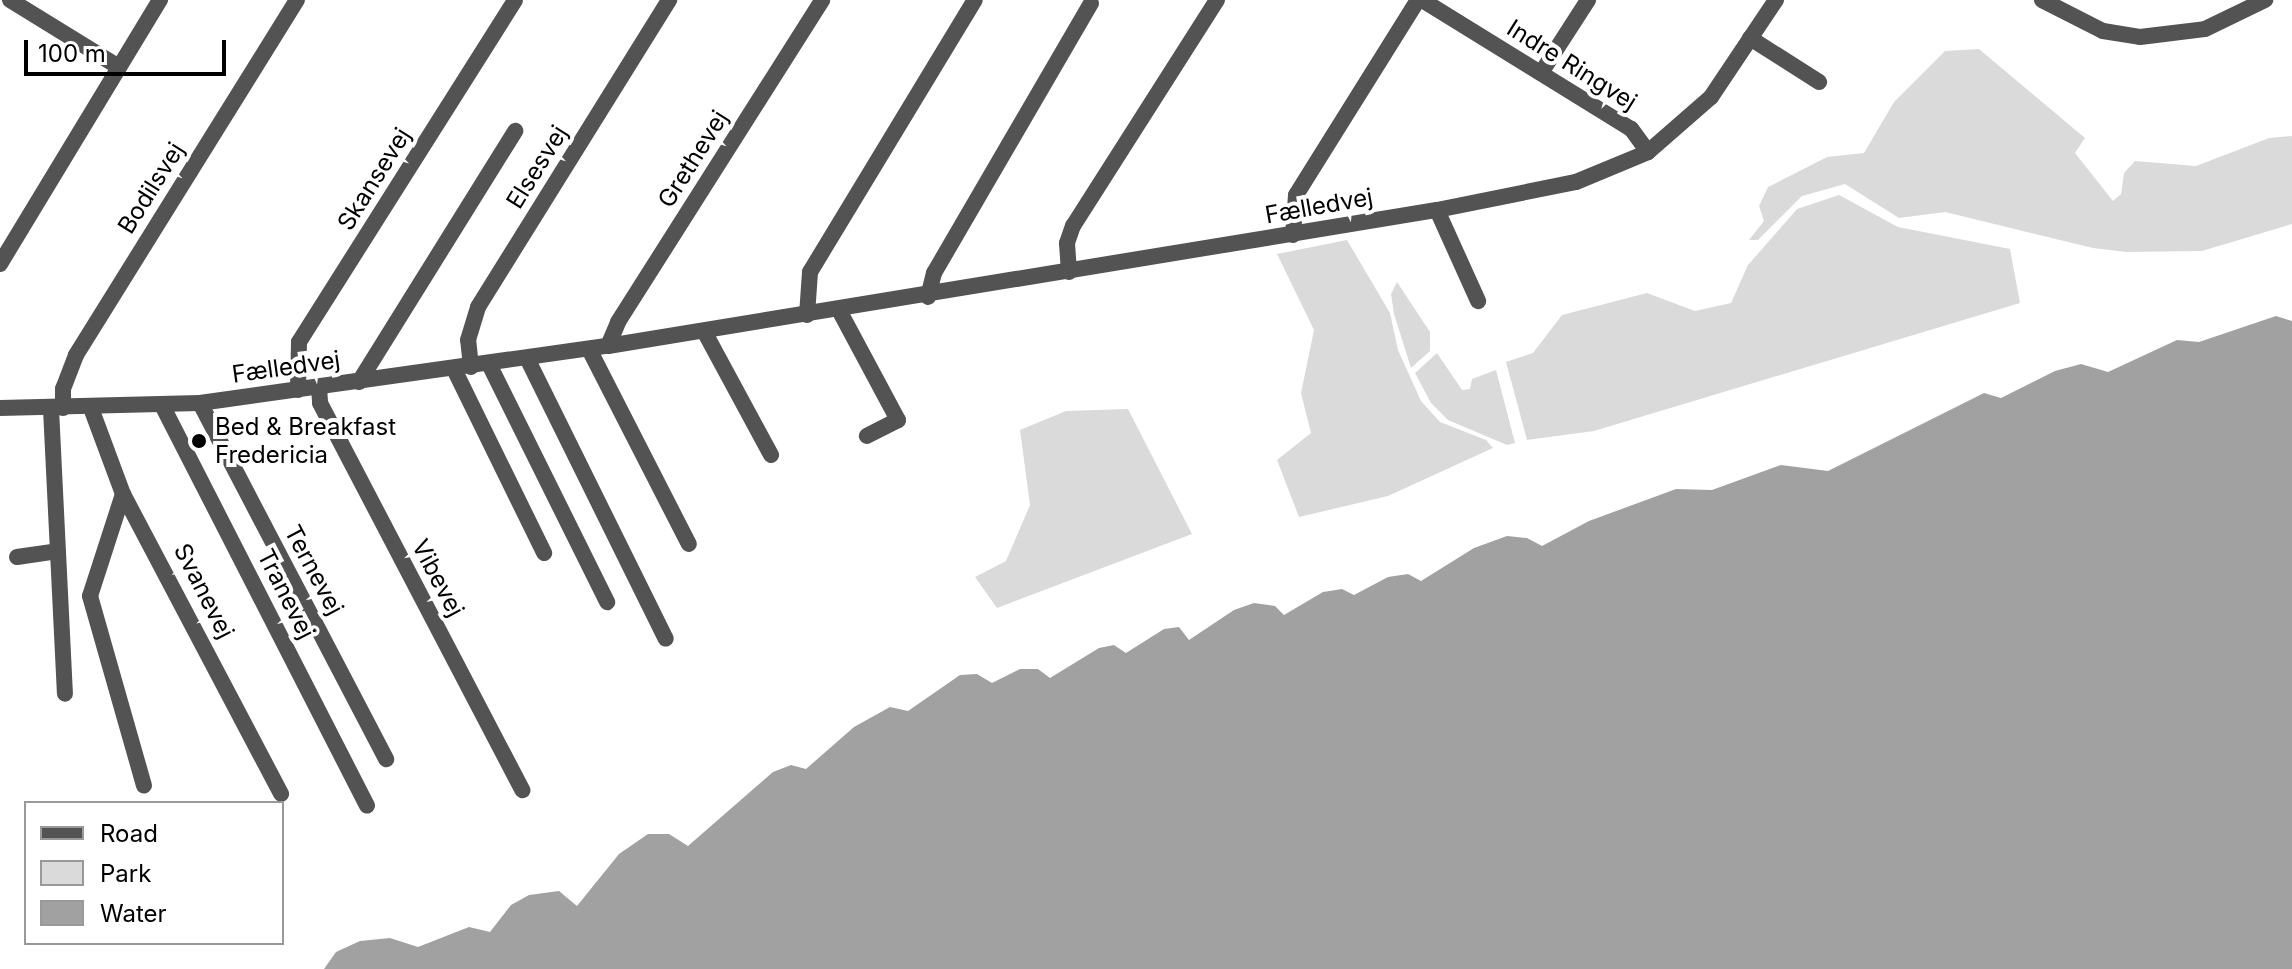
<!DOCTYPE html>
<html>
<head>
<meta charset="utf-8">
<style>
	body { margin:0 }
	#map { position:relative; width:2292px; height:969px; overflow:hidden; background:#fff; font-family:Inter,sans-serif }
	div>[style] { position:absolute }
	[style*='--x'] { left:calc(var(--x)*1px); top:calc(var(--y)*1px); width:calc(var(--w)*1px); rotate:calc(var(--a)*1deg) }
	.green>* { inset:0; background:#dadada }
	.water>* { inset:0; background:#a1a1a1 }
	.minor>* { height:16px; margin:-8px; padding:0 8px; transform-origin:8px; border-radius:8px; background:#535353 }
	.tertiary>* { height:16px; margin:-8px; padding:0 8px; transform-origin:8px; border-radius:8px; background:#535353 }
	.dots>* { width:22px; height:22px; translate:-50% -50%; box-sizing:border-box; border:4px solid #fff; border-radius:50% }
	span { translate:-50% -50%; white-space:nowrap; text-align:center; line-height:1.15; -webkit-text-stroke:8px #fff; paint-order:stroke }
	.street-label { font-size:24px; color:#000 }
	.poi-label { font-size:24px; color:#000 }
	.left { translate:0 -50%; text-align:left }
	.legend { position:absolute; left:24px; top:801px; width:260px; height:144px; box-sizing:border-box; background:#fff; border:2px solid #999; margin:0; padding:10px 14px; list-style:none; font-size:24px; color:#000 }
	.legend li { display:flex; align-items:center; gap:16px; height:40px }
	.legend b { width:40px; border:2px solid #999 }
	.scale { position:absolute; left:24px; top:40px; width:202px; height:36px; box-sizing:border-box; border:4px solid #000; border-top:0; padding-left:10px; font-size:24px; line-height:28px; white-space:nowrap; color:#000; -webkit-text-stroke:6px #fff; paint-order:stroke }
</style>
</head>
<body>
<div id="map">
	<div class="green">
		<i style="clip-path:polygon(1979px 49px,2085px 138px,2075px 153px,2113px 201px,2121px 194px,2124px 173px,2135px 161px,2196px 166px,2269px 138px,2292px 136px,2292px 224px,2202px 251px,2126px 252px,2093px 248px,1945px 212px,1899px 218px,1845px 184px,1802px 196px,1758px 240px,1749px 240px,1764px 221px,1759px 206px,1768px 187px,1827px 157px,1864px 153px,1894px 102px,1945px 51px)"></i>
		<i style="clip-path:polygon(1839px 195px,1898px 227px,2010px 249px,2020px 303px,1594px 431px,1527px 440px,1506px 362px,1533px 353px,1562px 315px,1647px 293px,1695px 311px,1731px 303px,1748px 265px,1797px 209px)"></i>
		<i style="clip-path:polygon(1347px 240px,1390px 313px,1398px 350px,1421px 401px,1440px 422px,1486px 440px,1493px 448px,1388px 496px,1299px 517px,1277px 460px,1311px 433px,1301px 393px,1314px 330px,1277px 254px)"></i>
		<i style="clip-path:polygon(1397px 282px,1430px 332px,1430px 351px,1411px 368px,1394px 314px,1391px 294px)"></i>
		<i style="clip-path:polygon(1437px 353px,1462px 390px,1470px 389px,1472px 379px,1496px 370px,1515px 443px,1507px 445px,1448px 420px,1431px 403px,1415px 373px)"></i>
		<i style="clip-path:polygon(1128px 409px,1192px 534px,997px 608px,975px 577px,1006px 561px,1030px 505px,1020px 430px,1066px 411px)"></i>
	</div>
	<div class="water">
		<i style="clip-path:polygon(2276px 316px,2292px 321px,2292px 969px,324px 969px,336px 952px,360px 941px,390px 938px,418px 947px,469px 927px,490px 932px,511px 905px,529px 895px,559px 891px,577px 906px,619px 854px,648px 834px,669px 834px,688px 846px,773px 772px,791px 765px,806px 769px,854px 727px,890px 707px,908px 711px,960px 675px,977px 674px,992px 683px,1020px 669px,1038px 669px,1050px 678px,1099px 648px,1114px 645px,1126px 653px,1164px 629px,1179px 627px,1189px 640px,1234px 610px,1254px 603px,1275px 606px,1284px 615px,1323px 592px,1342px 589px,1354px 595px,1388px 577px,1408px 574px,1421px 581px,1474px 548px,1507px 536px,1527px 538px,1542px 546px,1589px 521px,1676px 489px,1712px 490px,1781px 465px,1828px 471px,1984px 393px,2001px 398px,2055px 371px,2081px 364px,2108px 372px,2177px 340px,2199px 342px)"></i>
	</div>
	<div class="minor">
		<i style="--x:10;--y:0;--w:128;--a:31.6"></i>
		<i style="--x:2042;--y:0;--w:68;--a:26.9"></i>
		<i style="--x:2103;--y:31;--w:37;--a:9"></i>
		<i style="--x:2140;--y:37;--w:65;--a:-7"></i>
		<i style="--x:2205;--y:29;--w:67;--a:-25.8"></i>
		<i style="--x:1750;--y:38;--w:82;--a:32.5"></i>
		<i style="--x:1541;--y:73;--w:87;--a:-57.2"></i>
		<i style="--x:1648;--y:152;--w:84;--a:-41.1"></i>
		<i style="--x:1711;--y:97;--w:117;--a:-56.2"></i>
		<i style="--x:1437;--y:210;--w:100;--a:65.7"></i>
		<i style="--x:1293;--y:235;--w:40;--a:-85.7"></i>
		<i style="--x:1296;--y:195;--w:230;--a:-58"></i>
		<i style="--x:0;--y:264;--w:309;--a:-58.8"></i>
		<i style="--x:1069;--y:272;--w:29;--a:-94"></i>
		<i style="--x:1067;--y:243;--w:18;--a:-71"></i>
		<i style="--x:1073;--y:226;--w:268;--a:-57.5"></i>
		<i style="--x:928;--y:297;--w:25;--a:-76"></i>
		<i style="--x:934;--y:273;--w:312;--a:-59.8"></i>
		<i style="--x:839;--y:310;--w:125;--a:61.8"></i>
		<i style="--x:898;--y:420;--w:35;--a:153"></i>
		<i style="--x:807;--y:315;--w:43;--a:-86"></i>
		<i style="--x:810;--y:272;--w:318;--a:-58.8"></i>
		<i style="--x:704;--y:331;--w:141;--a:61.6"></i>
		<i style="--x:608;--y:346;--w:26;--a:-67"></i>
		<i style="--x:618;--y:322;--w:381;--a:-57.6"></i>
		<i style="--x:589;--y:349;--w:219;--a:62.9"></i>
		<i style="--x:527;--y:358;--w:313;--a:63.7"></i>
		<i style="--x:489;--y:364;--w:266;--a:63.6"></i>
		<i style="--x:471;--y:367;--w:27;--a:-96"></i>
		<i style="--x:468;--y:340;--w:34;--a:-73"></i>
		<i style="--x:478;--y:307;--w:362;--a:-58.1"></i>
		<i style="--x:454;--y:369;--w:205;--a:63.9"></i>
		<i style="--x:359;--y:382;--w:296;--a:-58.1"></i>
		<i style="--x:319;--y:387;--w:16;--a:86"></i>
		<i style="--x:320;--y:403;--w:437;--a:62.4"></i>
		<i style="--x:298;--y:390;--w:48;--a:-88.8"></i>
		<i style="--x:299;--y:342;--w:404;--a:-57.7"></i>
		<i style="--x:200;--y:403;--w:402;--a:62.4"></i>
		<i style="--x:162;--y:405;--w:450;--a:62.9"></i>
		<i style="--x:63;--y:408;--w:19;--a:-90"></i>
		<i style="--x:63;--y:389;--w:36;--a:-69"></i>
		<i style="--x:76;--y:355;--w:418;--a:-58.1"></i>
		<i style="--x:91;--y:408;--w:92;--a:69.6"></i>
		<i style="--x:123;--y:494;--w:339;--a:62.2"></i>
		<i style="--x:51;--y:409;--w:285;--a:87.2"></i>
		<i style="--x:123;--y:494;--w:107;--a:107.9"></i>
		<i style="--x:90;--y:596;--w:197;--a:74.1"></i>
		<i style="--x:17;--y:557;--w:41;--a:-8.3"></i>
	</div>
	<div class="tertiary">
		<i style="--x:0;--y:408;--w:200;--a:-1.4"></i>
		<i style="--x:200;--y:403;--w:412;--a:-8"></i>
		<i style="--x:608;--y:346;--w:840;--a:-9.32"></i>
		<i style="--x:1437;--y:210;--w:142;--a:-11.4"></i>
		<i style="--x:1576;--y:182;--w:78;--a:-22.6"></i>
		<i style="--x:1648;--y:152;--w:29;--a:-126"></i>
		<i style="--x:1631;--y:129;--w:246;--a:-148.3"></i>
	</div>
	<div class="dots">
		<i style="left:199px;top:441px;background:#000"></i>
	</div>
	<div class="street-label">
		<span style="left:1572px;top:65px;rotate:32deg">Indre Ringvej</span>
		<span style="left:693px;top:159px;rotate:-58deg">Grethevej</span>
		<span style="left:537px;top:167px;rotate:-58deg">Elsesvej</span>
		<span style="left:374px;top:179px;rotate:-58deg">Skansevej</span>
		<span style="left:151px;top:188px;rotate:-58deg">Bodilsvej</span>
		<span style="left:1319px;top:206px;rotate:-10deg">Fælledvej</span>
		<span style="left:286px;top:367px;rotate:-8deg">Fælledvej</span>
		<span style="left:314px;top:570px;rotate:62deg">Ternevej</span>
		<span style="left:438px;top:578px;rotate:62deg">Vibevej</span>
		<span style="left:204px;top:591px;rotate:63deg">Svanevej</span>
		<span style="left:286px;top:594px;rotate:63deg">Tranevej</span>
	</div>
	<div class="poi-label">
		<span class="left" style="left:215px;top:441px">Bed &amp; Breakfast<br>Fredericia</span>
	</div>
	<ul class="legend">
	<li><b style="height:10px;background:#535353"></b>Road</li>
	<li><b style="height:22px;background:#dadada"></b>Park</li>
	<li><b style="height:22px;background:#a1a1a1"></b>Water</li>
	</ul>
	<div class="scale">100 m</div>
</div>
</body>
</html>
